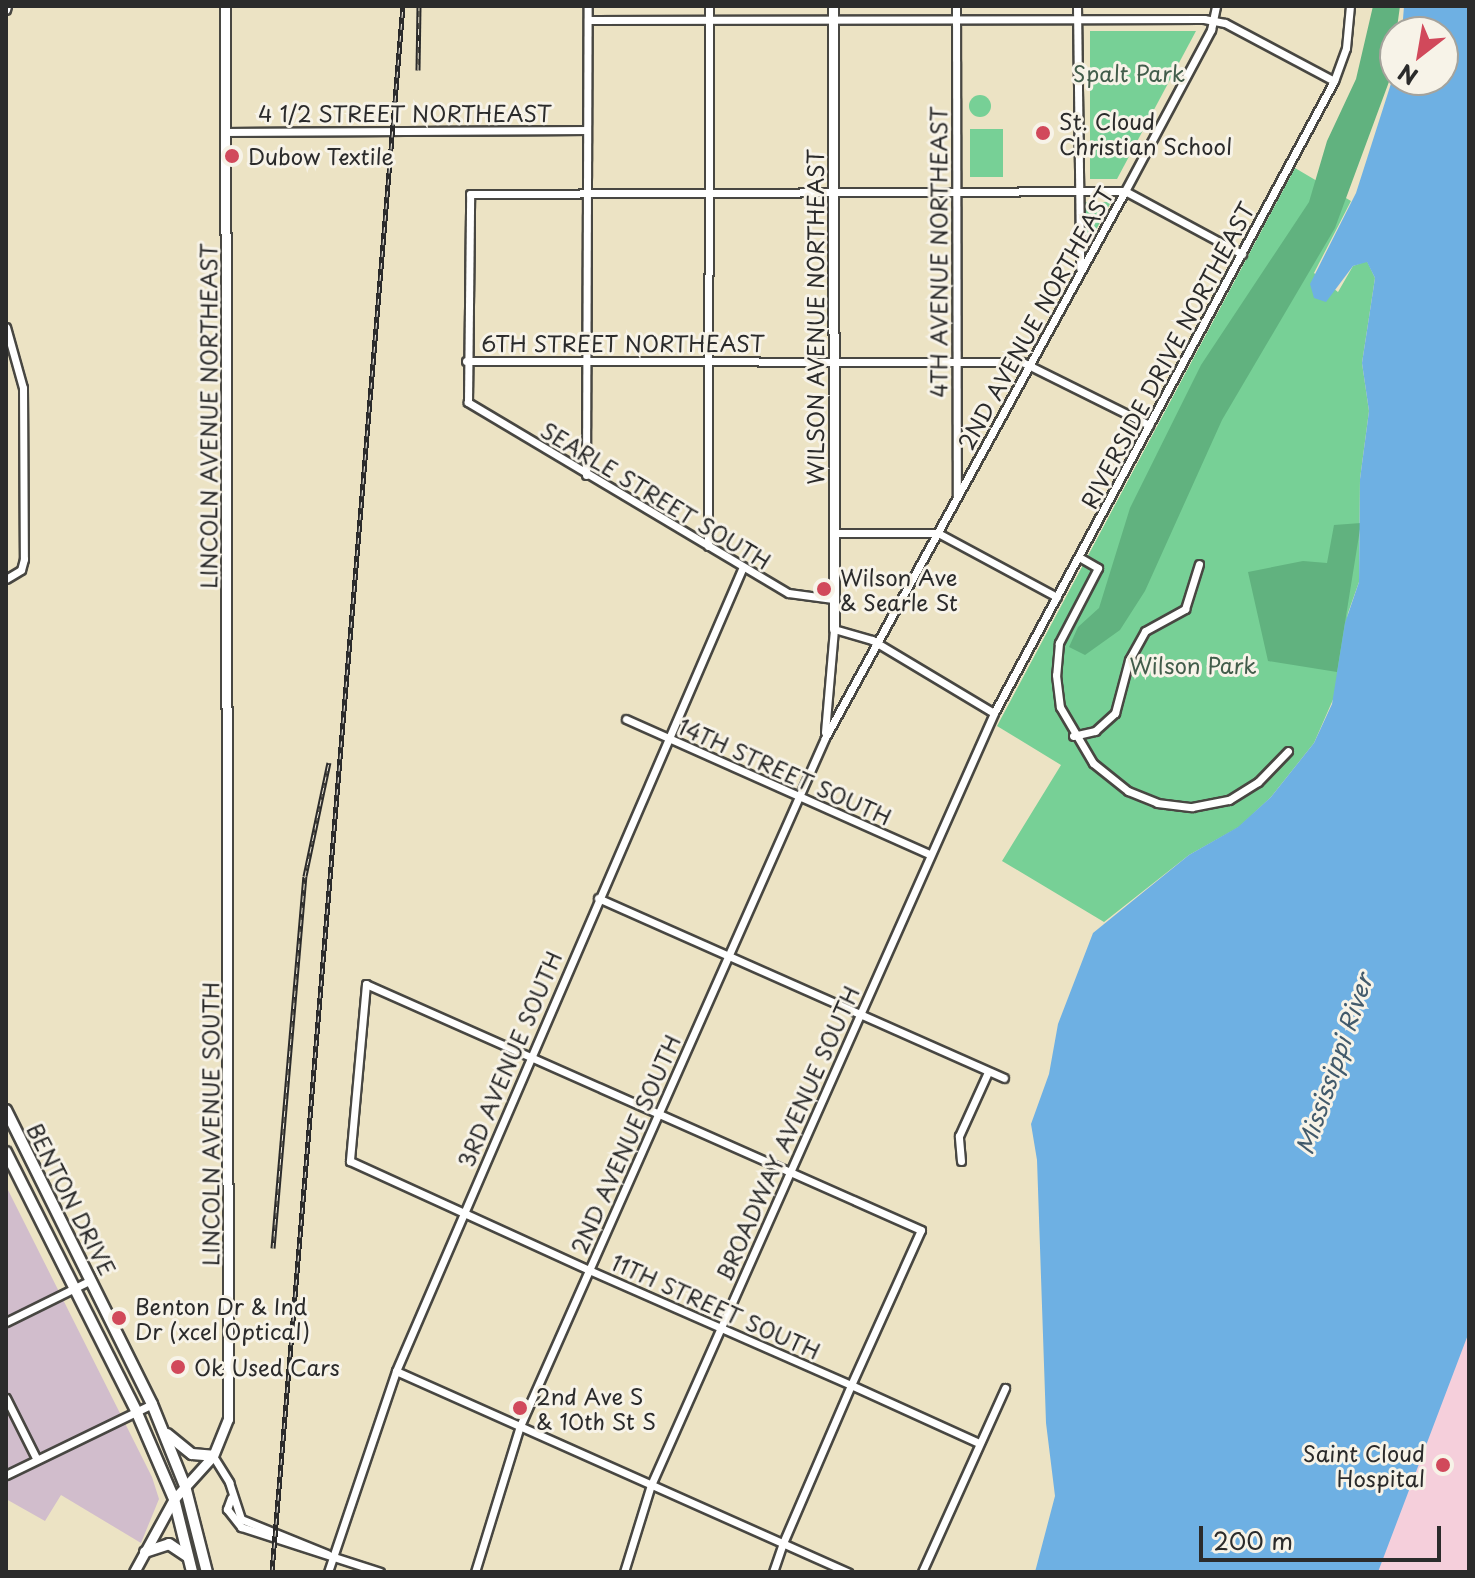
<!DOCTYPE html>
<html>
<head>
<meta charset="utf-8">
<style>
	body { margin:0 }
	#map { position:relative; width:1475px; height:1578px; overflow:hidden; background:#ece3c4; font-family:"Playpen Sans",sans-serif }
	div>[style] { position:absolute }
	[style*='--x'] { left:calc(var(--x)*1px); top:calc(var(--y)*1px); width:calc(var(--w)*1px); rotate:calc(var(--a)*1deg) }
	.built>* { inset:0; background:#f5cfdb }
	.industrial>* { inset:0; background:#d1bdcc }
	.green>* { inset:0; background:#77d096; transform-origin:0 0 }
	.round { border-radius:50% }
	.forest>* { inset:0; background:#61b27f }
	.water>* { inset:0; background:#6eb0e3 }
	.roads { filter:drop-shadow(2px 0 #484742) drop-shadow(-2px 0 #484742) drop-shadow(0 2px #484742) drop-shadow(0 -2px #484742) }
	.minor>* { height:7px; margin:-3.5px; padding:0 3.5px; transform-origin:3.5px; border-radius:3.5px; background:#fff }
	.tertiary>* { height:9px; margin:-4.5px; padding:0 4.5px; transform-origin:4.5px; border-radius:4.5px; background:#fff }
	.secondary>* { height:10px; margin:-5px; padding:0 5px; transform-origin:5px; border-radius:5px; background:#fff }
	.rail>* { height:5px; margin-top:-2.5px; transform-origin:0; background:repeating-linear-gradient(90deg,#f7f3e8 0 6px,#2b2b2b 0 12px); box-sizing:border-box; border-block:2px solid #2b2b2b }
	.dots>* { width:22px; height:22px; translate:-50% -50%; box-sizing:border-box; border:4px solid #f7f3e8; border-radius:50% }
	span { translate:-50% -50%; white-space:nowrap; text-align:center; line-height:1.15; -webkit-text-stroke:6px #f7f3e8; paint-order:stroke }
	.park-label { font-size:22px; color:#425d4b }
	.street-label { font-size:22px; color:#2b2b2b }
	.poi-label { font-size:22px; color:#2b2b2b }
	.left { translate:0 -50%; text-align:left }
	.right { translate:-100% -50%; text-align:right }
	.water-label { font-size:24px; color:#425a6b; font-style:italic }
	.frame { position:absolute; inset:0; border:8px solid #2b2b2b; pointer-events:none }
	.north { position:absolute; left:1379px; top:16px; width:80px; height:80px; box-sizing:border-box; background:#f7f3e8; border:2px solid #a5a39c; border-radius:50%; rotate:211deg; font-size:22px; font-weight:700; line-height:32px; text-align:center; color:#2b2b2b }
	.north::after { content:''; display:block; margin:auto; width:28px; height:36px; background:#d1495b; clip-path:polygon(50% 0,100% 100%,50% 72%,0 100%) }
	.scale { position:absolute; left:1199px; top:1526px; width:242px; height:36px; box-sizing:border-box; border:4px solid #2b2b2b; border-top:0; padding-left:10px; font-size:24px; line-height:28px; white-space:nowrap; color:#2b2b2b; -webkit-text-stroke:6px #f7f3e8; paint-order:stroke }
</style>
</head>
<body>
<div id="map">
	<div class="built">
		<i style="clip-path:polygon(1469px 1332px,1469px 1572px,1378px 1572px,1385px 1542px)"></i>
	</div>
	<div class="industrial">
		<i style="clip-path:polygon(6px 1186px,152px 1477px,159px 1499px,141px 1543px,61px 1495px,45px 1521px,6px 1499px)"></i>
	</div>
	<div class="green">
		<i style="clip-path:polygon(1090px 31px,1196px 31px,1117px 179px,1090px 179px)"></i>
		<i class="round" style="left:969px;top:95px;width:22px;height:22px"></i>
		<i style="left:1003px;top:129px;width:48px;height:33px;rotate:90deg"></i>
		<i style="clip-path:polygon(1295px 168px,1351px 201px,1314px 273px,1338px 292px,1353px 266px,1367px 261px,1375px 278px,1362px 363px,1369px 411px,1360px 479px,1359px 582px,1348px 613px,1335px 695px,1314px 743px,1271px 797px,1239px 827px,1189px 855px,1104px 922px,1002px 861px,1061px 765px,997px 726px)"></i>
		<i style="clip-path:polygon(1084px 202px,1111px 202px,1084px 252px)"></i>
	</div>
	<div class="forest">
		<i style="clip-path:polygon(1373px 6px,1400px 6px,1390px 79px,1335px 228px,1222px 420px,1145px 591px,1120px 630px,1085px 655px,1069px 647px,1078px 627px,1099px 608px,1130px 508px,1201px 365px,1309px 202px,1327px 141px,1356px 79px)"></i>
		<i style="clip-path:polygon(1361px 523px,1337px 672px,1268px 661px,1248px 572px,1303px 561px,1327px 563px,1334px 525px)"></i>
	</div>
	<div class="water">
		<i style="clip-path:polygon(1404px 6px,1469px 6px,1469px 1332px,1378px 1572px,1035px 1572px,1055px 1496px,1046px 1423px,1037px 1160px,1031px 1124px,1049px 1074px,1058px 1024px,1093px 933px,1189px 855px,1238px 827px,1271px 797px,1314px 743px,1332px 704px,1345px 623px,1359px 582px,1360px 479px,1369px 411px,1362px 363px,1375px 278px,1367px 262px,1353px 266px,1326px 302px,1314px 298px,1310px 284px,1356px 193px,1395px 71px,1395px 80px,1443px 80px,1443px 32px,1402px 32px)"></i>
	</div>
	<div class="roads">
		<div class="minor">
			<i style="--x:956;--y:6;--w:490;--a:89.9"></i>
			<i style="--x:1077;--y:6;--w:262;--a:89.3"></i>
			<i style="--x:6;--y:10;--w:4;--a:-76"></i>
			<i style="--x:588;--y:20;--w:616;--a:-0.09"></i>
			<i style="--x:1204;--y:19;--w:21;--a:11"></i>
			<i style="--x:1225;--y:23;--w:123;--a:28"></i>
			<i style="--x:225;--y:132;--w:361;--a:-0.3"></i>
			<i style="--x:6;--y:327;--w:63;--a:74.4"></i>
			<i style="--x:23;--y:388;--w:171;--a:89.7"></i>
			<i style="--x:24;--y:559;--w:11;--a:105"></i>
			<i style="--x:21;--y:570;--w:17;--a:149"></i>
			<i style="--x:466;--y:361;--w:556;--a:0.1"></i>
			<i style="--x:1022;--y:362;--w:142;--a:26.4"></i>
			<i style="--x:586;--y:475;--w:469;--a:-89.8"></i>
			<i style="--x:833;--y:533;--w:105;--a:0"></i>
			<i style="--x:938;--y:533;--w:135;--a:28.3"></i>
			<i style="--x:708;--y:546;--w:540;--a:-89.89"></i>
			<i style="--x:1079;--y:557;--w:22;--a:30"></i>
			<i style="--x:1098;--y:568;--w:85;--a:117.5"></i>
			<i style="--x:1059;--y:643;--w:32;--a:95"></i>
			<i style="--x:1056;--y:675;--w:32;--a:83"></i>
			<i style="--x:1060;--y:707;--w:65;--a:59.5"></i>
			<i style="--x:1093;--y:763;--w:45;--a:38.7"></i>
			<i style="--x:1128;--y:791;--w:31;--a:22"></i>
			<i style="--x:1157;--y:803;--w:35;--a:7"></i>
			<i style="--x:1192;--y:807;--w:38;--a:-11"></i>
			<i style="--x:1229;--y:800;--w:34;--a:-32"></i>
			<i style="--x:1258;--y:782;--w:43;--a:-45.9"></i>
			<i style="--x:833;--y:599;--w:45;--a:-172.4"></i>
			<i style="--x:788;--y:593;--w:373;--a:-149.2"></i>
			<i style="--x:468;--y:402;--w:208;--a:-89.4"></i>
			<i style="--x:470;--y:194;--w:655;--a:-0.26"></i>
			<i style="--x:1125;--y:191;--w:133;--a:28.3"></i>
			<i style="--x:626;--y:719;--w:332;--a:24"></i>
			<i style="--x:825;--y:732;--w:103;--a:-85"></i>
			<i style="--x:834;--y:629;--w:40;--a:16"></i>
			<i style="--x:872;--y:640;--w:142;--a:30.9"></i>
			<i style="--x:1073;--y:736;--w:23;--a:-13"></i>
			<i style="--x:1095;--y:731;--w:27;--a:-42"></i>
			<i style="--x:1115;--y:713;--w:55;--a:-75.2"></i>
			<i style="--x:1129;--y:660;--w:33;--a:-61"></i>
			<i style="--x:1145;--y:631;--w:46;--a:-28.8"></i>
			<i style="--x:1185;--y:609;--w:47;--a:-72.7"></i>
			<i style="--x:598;--y:898;--w:444;--a:23.9"></i>
			<i style="--x:961;--y:1161;--w:25;--a:-95"></i>
			<i style="--x:959;--y:1136;--w:70;--a:-65.6"></i>
			<i style="--x:6;--y:1322;--w:95;--a:-26.3"></i>
			<i style="--x:396;--y:1371;--w:495;--a:24"></i>
			<i style="--x:6;--y:1398;--w:67;--a:63.4"></i>
			<i style="--x:213;--y:1456;--w:31;--a:58"></i>
			<i style="--x:229;--y:1482;--w:39;--a:72"></i>
			<i style="--x:241;--y:1519;--w:93;--a:22.1"></i>
			<i style="--x:6;--y:1475;--w:162;--a:-25.9"></i>
			<i style="--x:231;--y:1498;--w:12;--a:110"></i>
			<i style="--x:227;--y:1509;--w:23;--a:52"></i>
			<i style="--x:241;--y:1527;--w:146;--a:17.9"></i>
			<i style="--x:328;--y:1572;--w:212;--a:-71.3"></i>
			<i style="--x:396;--y:1371;--w:876;--a:-66.66"></i>
			<i style="--x:475;--y:1572;--w:153;--a:-72.9"></i>
			<i style="--x:520;--y:1426;--w:753;--a:-66.09"></i>
			<i style="--x:825;--y:738;--w:624;--a:-61.26"></i>
			<i style="--x:1125;--y:191;--w:183;--a:-61.9"></i>
			<i style="--x:1211;--y:30;--w:25;--a:-78"></i>
			<i style="--x:624;--y:1572;--w:91;--a:-72.8"></i>
			<i style="--x:651;--y:1485;--w:845;--a:-66.04"></i>
			<i style="--x:994;--y:713;--w:718;--a:-61.72"></i>
			<i style="--x:1334;--y:81;--w:35;--a:-70"></i>
			<i style="--x:1346;--y:48;--w:42;--a:-84.6"></i>
			<i style="--x:773;--y:1572;--w:31;--a:-71"></i>
			<i style="--x:783;--y:1543;--w:172;--a:-66.7"></i>
			<i style="--x:851;--y:1385;--w:170;--a:-65.7"></i>
			<i style="--x:921;--y:1230;--w:607;--a:-156.1"></i>
			<i style="--x:366;--y:984;--w:178;--a:95.2"></i>
			<i style="--x:350;--y:1161;--w:263;--a:24.5"></i>
			<i style="--x:589;--y:1270;--w:286;--a:23.7"></i>
			<i style="--x:851;--y:1385;--w:141;--a:24.4"></i>
			<i style="--x:922;--y:1572;--w:202;--a:-65.7"></i>
		</div>
		<div class="tertiary">
			<i style="--x:833;--y:6;--w:623;--a:89.91"></i>
			<i style="--x:134;--y:1572;--w:83;--a:-61.3"></i>
			<i style="--x:174;--y:1499;--w:58;--a:-47.8"></i>
			<i style="--x:213;--y:1456;--w:40;--a:-68"></i>
			<i style="--x:228;--y:1419;--w:1413;--a:-90.12"></i>
		</div>
		<div class="secondary">
			<i style="--x:6;--y:1110;--w:328;--a:63.6"></i>
			<i style="--x:152;--y:1404;--w:88;--a:68.1"></i>
			<i style="--x:185;--y:1486;--w:89;--a:75.7"></i>
			<i style="--x:6;--y:1152;--w:292;--a:63.3"></i>
			<i style="--x:137;--y:1413;--w:94;--a:66.7"></i>
			<i style="--x:174;--y:1499;--w:75;--a:76.1"></i>
			<i style="--x:167;--y:1434;--w:32;--a:39"></i>
			<i style="--x:192;--y:1454;--w:21;--a:5"></i>
			<i style="--x:145;--y:1552;--w:25;--a:-18"></i>
			<i style="--x:169;--y:1544;--w:23;--a:34"></i>
		</div>
	</div>
	<div class="rail">
		<i style="--x:418;--y:70;--w:64;--a:-89.1"></i>
		<i style="--x:273;--y:1248;--w:373;--a:-85.1"></i>
		<i style="--x:305;--y:876;--w:116;--a:-78.1"></i>
		<i style="--x:272;--y:1572;--w:1571;--a:-85.22"></i>
	</div>
	<div class="dots">
		<i style="left:1043px;top:133px;background:#d1495b"></i>
		<i style="left:232px;top:156px;background:#d1495b"></i>
		<i style="left:824px;top:589px;background:#d1495b"></i>
		<i style="left:119px;top:1318px;background:#d1495b"></i>
		<i style="left:178px;top:1367px;background:#d1495b"></i>
		<i style="left:520px;top:1408px;background:#d1495b"></i>
		<i style="left:1443px;top:1465px;background:#d1495b"></i>
	</div>
	<div class="park-label">
		<span style="left:1129px;top:73px">Spalt Park</span>
		<span style="left:1193px;top:665px">Wilson Park</span>
	</div>
	<div class="street-label">
		<span style="left:405px;top:113px">4 1/2 STREET NORTHEAST</span>
		<span style="left:938px;top:252px;rotate:-90deg">4TH AVENUE NORTHEAST</span>
		<span style="left:815px;top:317px;rotate:-90deg">WILSON AVENUE NORTHEAST</span>
		<span style="left:1035px;top:318px;rotate:-61deg">2ND AVENUE NORTHEAST</span>
		<span style="left:623px;top:343px">6TH STREET NORTHEAST</span>
		<span style="left:1167px;top:355px;rotate:-62deg">RIVERSIDE DRIVE NORTHEAST</span>
		<span style="left:208px;top:416px;rotate:-90deg">LINCOLN AVENUE NORTHEAST</span>
		<span style="left:656px;top:495px;rotate:31deg">SEARLE STREET SOUTH</span>
		<span style="left:785px;top:771px;rotate:24deg">14TH STREET SOUTH</span>
		<span style="left:509px;top:1059px;rotate:-67deg">3RD AVENUE SOUTH</span>
		<span style="left:210px;top:1124px;rotate:-90deg">LINCOLN AVENUE SOUTH</span>
		<span style="left:787px;top:1133px;rotate:-66deg">BROADWAY AVENUE SOUTH</span>
		<span style="left:625px;top:1144px;rotate:-66deg">2ND AVENUE SOUTH</span>
		<span style="left:72px;top:1199px;rotate:63deg">BENTON DRIVE</span>
		<span style="left:716px;top:1306px;rotate:24deg">11TH STREET SOUTH</span>
	</div>
	<div class="poi-label">
		<span class="left" style="left:1059px;top:133px">St. Cloud<br>Christian School</span>
		<span class="left" style="left:248px;top:156px">Dubow Textile</span>
		<span class="left" style="left:840px;top:589px">Wilson Ave<br>&amp; Searle St</span>
		<span class="left" style="left:135px;top:1318px">Benton Dr &amp; Ind<br>Dr (xcel Optical)</span>
		<span class="left" style="left:194px;top:1367px">Ok Used Cars</span>
		<span class="left" style="left:536px;top:1408px">2nd Ave S<br>&amp; 10th St S</span>
		<span class="right" style="left:1425px;top:1465px">Saint Cloud<br>Hospital</span>
	</div>
	<div class="water-label">
		<span style="left:1334px;top:1064px;rotate:-71deg">Mississippi River</span>
	</div>
	<div class="frame"></div>
	<div class="north">N</div>
	<div class="scale">200 m</div>
</div>
</body>
</html>
